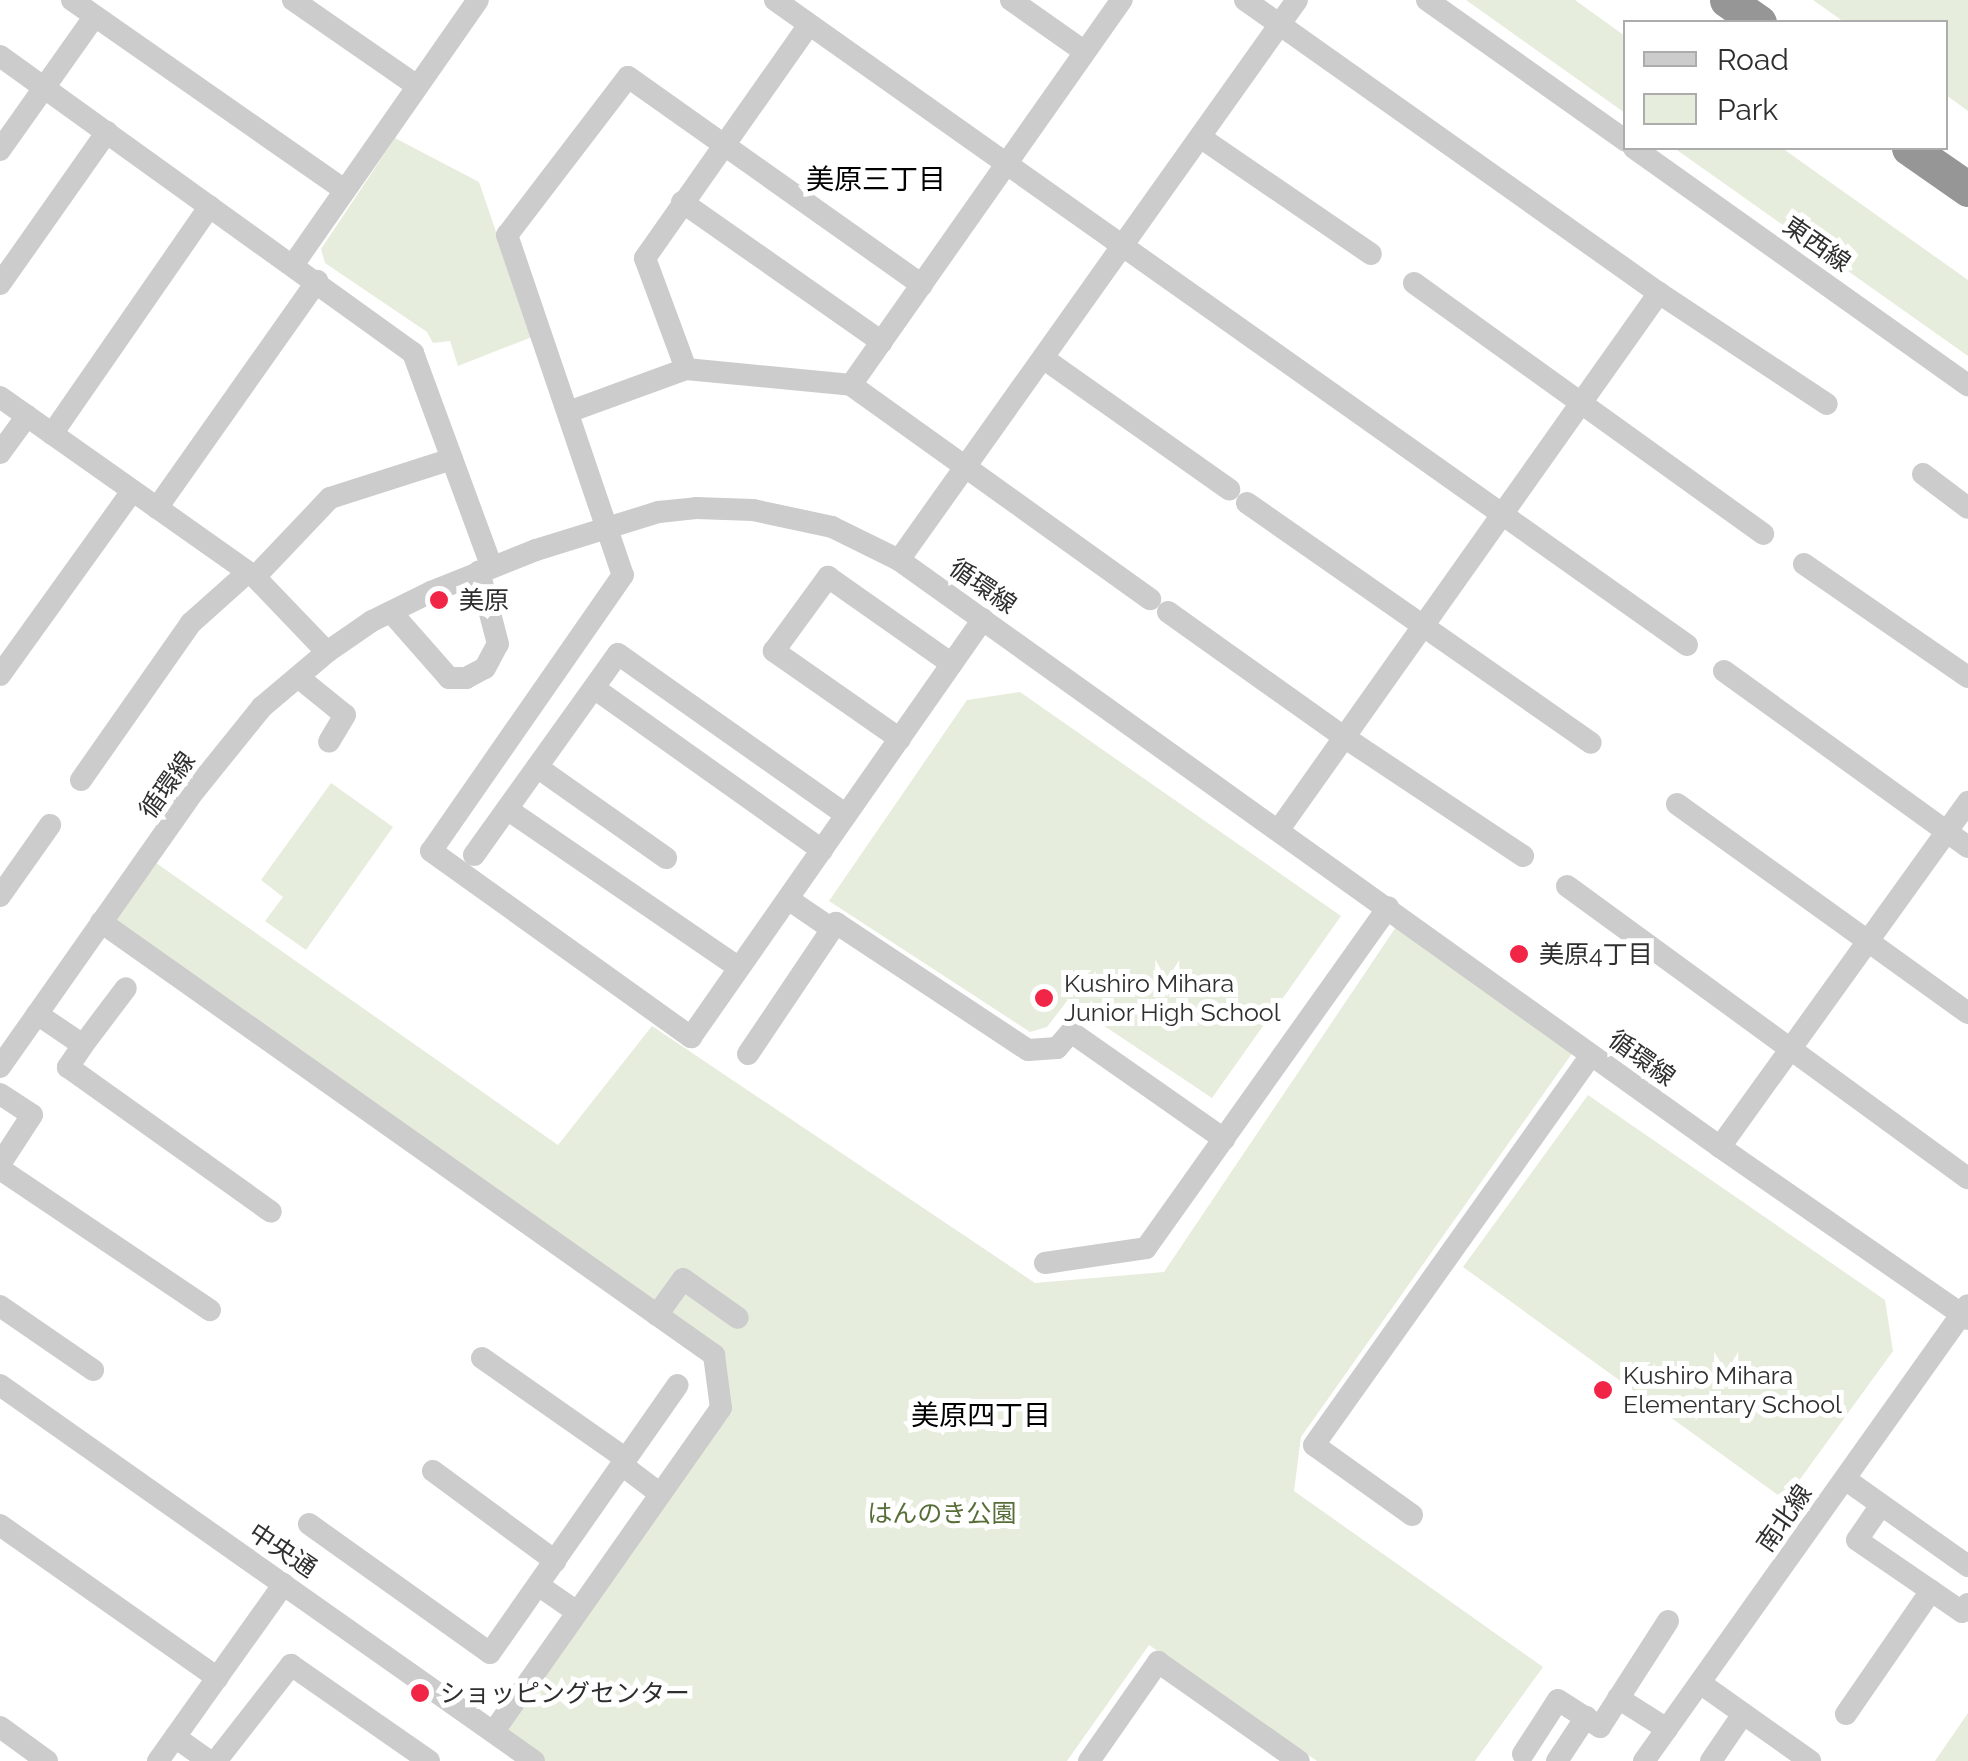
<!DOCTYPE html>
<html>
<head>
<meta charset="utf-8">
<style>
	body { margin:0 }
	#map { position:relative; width:1968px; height:1761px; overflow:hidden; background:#fff; font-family:Raleway,"Noto Sans JP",sans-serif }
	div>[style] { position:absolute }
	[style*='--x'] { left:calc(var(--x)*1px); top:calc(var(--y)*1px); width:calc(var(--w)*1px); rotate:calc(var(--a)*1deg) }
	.green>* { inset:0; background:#e7eddc }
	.minor>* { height:22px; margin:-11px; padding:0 11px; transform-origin:11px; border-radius:11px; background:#ccc }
	.highway>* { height:35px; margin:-17.5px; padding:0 17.5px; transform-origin:17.5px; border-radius:17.5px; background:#969696 }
	.dots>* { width:28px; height:28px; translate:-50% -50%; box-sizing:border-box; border:5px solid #fff; border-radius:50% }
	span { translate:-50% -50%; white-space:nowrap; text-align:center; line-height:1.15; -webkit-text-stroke:10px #fff; paint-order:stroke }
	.street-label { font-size:25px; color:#2f2f2f }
	.poi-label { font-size:25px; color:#2f2f2f }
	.left { translate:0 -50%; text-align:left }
	.park-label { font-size:25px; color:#576e39 }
	.neighbourhood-label { font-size:28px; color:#000 }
	.legend { position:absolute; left:1623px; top:20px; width:325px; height:130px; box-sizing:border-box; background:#fff; border:2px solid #acacac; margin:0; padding:12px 18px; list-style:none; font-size:30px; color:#2f2f2f }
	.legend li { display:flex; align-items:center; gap:20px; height:50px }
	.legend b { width:50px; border:2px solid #acacac }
</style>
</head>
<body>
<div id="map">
	<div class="green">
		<i style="clip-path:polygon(1466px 0,1575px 0,1625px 36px,1625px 113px)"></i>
		<i style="clip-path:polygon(1813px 0,1968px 0,1968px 111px,1946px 95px,1946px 22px,1844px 22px)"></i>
		<i style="clip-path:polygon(395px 138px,479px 182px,532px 337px,458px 366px,450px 341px,433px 343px,427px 332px,325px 263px,321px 249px)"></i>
		<i style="clip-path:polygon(1674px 148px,1782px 148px,1968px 280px,1968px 356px)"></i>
		<i style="clip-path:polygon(1020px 692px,1341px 916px,1212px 1098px,1067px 1001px,1047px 1027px,1030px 1032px,829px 901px,967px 700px)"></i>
		<i style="clip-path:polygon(331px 783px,393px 827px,306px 950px,265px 921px,283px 897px,261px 880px)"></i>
		<i style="clip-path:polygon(149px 858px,558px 1145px,652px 1026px,1035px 1283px,1164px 1272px,1402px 918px,1578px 1045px,1301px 1437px,1294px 1491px,1543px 1667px,1475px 1761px,1317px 1761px,1149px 1645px,1067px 1761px,534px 1761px,493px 1732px,720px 1408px,714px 1355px,101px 922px)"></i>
		<i style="clip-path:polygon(1588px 1095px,1885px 1300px,1893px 1351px,1785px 1500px,1463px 1267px)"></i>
		<i style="clip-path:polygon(1968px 1713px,1968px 1761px,1935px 1761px)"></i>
	</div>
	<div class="minor">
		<i style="--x:72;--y:0;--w:330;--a:34.9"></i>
		<i style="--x:293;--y:0;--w:151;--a:34.7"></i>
		<i style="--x:775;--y:0;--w:1117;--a:35.27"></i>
		<i style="--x:1011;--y:0;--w:90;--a:35.1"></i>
		<i style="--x:1245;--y:0;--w:507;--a:35.29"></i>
		<i style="--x:1659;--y:293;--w:201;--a:33.5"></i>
		<i style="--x:1427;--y:0;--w:244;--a:35.3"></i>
		<i style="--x:0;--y:56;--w:509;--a:35.72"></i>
		<i style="--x:413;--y:353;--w:226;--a:69.8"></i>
		<i style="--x:1200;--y:137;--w:207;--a:34.4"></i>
		<i style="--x:1634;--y:148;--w:410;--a:35.4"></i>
		<i style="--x:0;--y:150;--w:164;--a:-54.7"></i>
		<i style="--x:682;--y:202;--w:244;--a:35"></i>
		<i style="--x:293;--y:265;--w:323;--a:-55.1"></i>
		<i style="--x:1414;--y:283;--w:430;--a:35.7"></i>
		<i style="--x:0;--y:284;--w:186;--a:-54.9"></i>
		<i style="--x:922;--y:285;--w:360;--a:-144.7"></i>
		<i style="--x:628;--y:77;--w:199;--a:127.4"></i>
		<i style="--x:507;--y:235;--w:359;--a:71.2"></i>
		<i style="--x:623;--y:575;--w:336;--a:124.8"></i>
		<i style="--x:431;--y:851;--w:320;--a:35.6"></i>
		<i style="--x:691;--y:1037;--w:510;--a:-55.06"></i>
		<i style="--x:1043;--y:358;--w:228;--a:35.2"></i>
		<i style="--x:686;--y:369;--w:118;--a:-110.3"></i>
		<i style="--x:645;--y:258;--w:285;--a:-54.9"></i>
		<i style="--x:851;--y:385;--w:471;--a:-54.9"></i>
		<i style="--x:0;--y:397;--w:312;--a:35.2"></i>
		<i style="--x:255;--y:577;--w:104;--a:46.2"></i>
		<i style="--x:571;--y:411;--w:122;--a:-20.1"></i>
		<i style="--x:686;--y:369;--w:166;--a:5.5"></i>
		<i style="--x:851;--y:385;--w:368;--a:35.6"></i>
		<i style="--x:52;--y:434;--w:277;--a:-55.3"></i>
		<i style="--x:0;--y:453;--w:46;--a:-53.9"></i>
		<i style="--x:1923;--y:474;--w:56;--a:37.1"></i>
		<i style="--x:1247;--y:503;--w:419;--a:34.9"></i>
		<i style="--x:157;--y:508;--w:278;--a:-54.8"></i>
		<i style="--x:899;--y:560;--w:687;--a:-54.6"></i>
		<i style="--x:1804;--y:564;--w:199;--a:34.6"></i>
		<i style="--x:255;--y:577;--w:109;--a:-46.5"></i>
		<i style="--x:330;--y:498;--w:128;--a:-17.7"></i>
		<i style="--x:391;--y:612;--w:88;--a:48.7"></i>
		<i style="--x:449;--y:678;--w:17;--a:0"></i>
		<i style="--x:466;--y:678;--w:21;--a:-28"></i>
		<i style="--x:485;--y:668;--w:27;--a:-62"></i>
		<i style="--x:498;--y:644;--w:75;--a:-104.6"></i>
		<i style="--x:1168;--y:612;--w:216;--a:35.4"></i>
		<i style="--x:1344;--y:737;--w:215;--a:33.6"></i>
		<i style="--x:1724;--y:671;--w:301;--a:35.8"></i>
		<i style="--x:0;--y:675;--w:226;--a:-54.3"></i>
		<i style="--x:298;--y:677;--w:60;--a:39"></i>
		<i style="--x:345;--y:715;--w:31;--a:121"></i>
		<i style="--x:594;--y:688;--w:280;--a:35.4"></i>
		<i style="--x:900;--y:739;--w:154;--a:-145.1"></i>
		<i style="--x:774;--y:651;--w:92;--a:-53.9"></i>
		<i style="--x:828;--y:577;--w:151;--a:35.1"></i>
		<i style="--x:537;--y:767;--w:158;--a:35.2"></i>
		<i style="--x:81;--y:780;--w:192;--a:-55"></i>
		<i style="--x:191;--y:623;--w:76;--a:-41.8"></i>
		<i style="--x:1677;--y:804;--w:358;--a:35.7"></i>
		<i style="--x:507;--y:809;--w:281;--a:34.4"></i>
		<i style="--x:1280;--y:828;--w:656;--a:-54.69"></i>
		<i style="--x:474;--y:855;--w:247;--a:-54.4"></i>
		<i style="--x:618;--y:654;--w:279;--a:35.2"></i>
		<i style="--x:1567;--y:886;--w:496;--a:36.1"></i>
		<i style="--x:0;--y:896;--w:87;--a:-54.8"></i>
		<i style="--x:788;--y:899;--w:53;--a:34.3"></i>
		<i style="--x:101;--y:922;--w:751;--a:35.24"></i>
		<i style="--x:714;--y:1355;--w:53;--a:82.5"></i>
		<i style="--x:721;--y:1408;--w:396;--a:125.1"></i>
		<i style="--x:37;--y:1014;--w:55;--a:34"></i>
		<i style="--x:83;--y:1045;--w:27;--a:124"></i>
		<i style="--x:68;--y:1067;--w:249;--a:35.5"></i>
		<i style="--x:83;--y:1045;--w:71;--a:-53"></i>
		<i style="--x:748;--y:1054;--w:158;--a:-56.1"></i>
		<i style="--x:836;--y:923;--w:230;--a:33.5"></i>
		<i style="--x:1028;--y:1050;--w:29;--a:-4"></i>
		<i style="--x:1057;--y:1048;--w:21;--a:-49"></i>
		<i style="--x:1071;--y:1032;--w:187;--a:35"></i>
		<i style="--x:0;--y:1067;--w:339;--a:-54.9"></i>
		<i style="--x:195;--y:790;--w:107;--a:-51.1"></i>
		<i style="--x:262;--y:707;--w:85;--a:-40.2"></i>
		<i style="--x:327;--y:652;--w:55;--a:-34.6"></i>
		<i style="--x:372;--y:621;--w:66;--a:-26.2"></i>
		<i style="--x:431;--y:592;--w:113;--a:-21.8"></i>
		<i style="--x:536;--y:550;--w:129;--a:-17.2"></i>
		<i style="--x:659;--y:512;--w:37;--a:-6"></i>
		<i style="--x:696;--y:508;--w:57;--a:2"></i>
		<i style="--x:753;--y:510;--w:81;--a:12.1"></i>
		<i style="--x:832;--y:527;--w:75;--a:26.2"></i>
		<i style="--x:899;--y:560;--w:1009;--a:35.56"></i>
		<i style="--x:1720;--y:1147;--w:302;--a:34.7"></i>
		<i style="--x:0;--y:1094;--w:38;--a:33"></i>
		<i style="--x:32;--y:1115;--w:59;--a:123.1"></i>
		<i style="--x:1720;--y:1147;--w:425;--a:-54.3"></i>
		<i style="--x:0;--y:1169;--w:253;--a:33.9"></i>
		<i style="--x:1045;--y:1263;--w:102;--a:-8.4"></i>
		<i style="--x:1146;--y:1248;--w:418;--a:-54.6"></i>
		<i style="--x:0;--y:1306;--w:113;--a:34.5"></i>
		<i style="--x:657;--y:1315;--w:44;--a:-54.2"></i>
		<i style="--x:683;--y:1279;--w:67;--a:35.3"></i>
		<i style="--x:482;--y:1358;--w:176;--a:35"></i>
		<i style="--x:0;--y:1385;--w:653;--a:35.15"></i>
		<i style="--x:622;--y:1465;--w:46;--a:37.1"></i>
		<i style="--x:433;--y:1471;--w:152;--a:36.4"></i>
		<i style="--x:1845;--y:1479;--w:151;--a:35.3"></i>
		<i style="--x:1881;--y:1505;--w:42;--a:124.4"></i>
		<i style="--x:1857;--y:1540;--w:127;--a:34.4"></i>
		<i style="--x:1962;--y:1612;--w:10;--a:-53"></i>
		<i style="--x:1412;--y:1515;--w:120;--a:-144.5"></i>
		<i style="--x:1314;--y:1445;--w:478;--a:-54.6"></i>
		<i style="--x:309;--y:1524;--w:222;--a:35.5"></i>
		<i style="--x:490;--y:1653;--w:327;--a:-55"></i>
		<i style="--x:0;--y:1525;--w:266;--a:35.1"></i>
		<i style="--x:538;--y:1585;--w:47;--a:34.7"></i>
		<i style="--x:1700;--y:1683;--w:135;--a:35.3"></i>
		<i style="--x:1618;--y:1698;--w:58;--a:32.3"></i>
		<i style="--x:1846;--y:1714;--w:150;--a:-55.4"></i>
		<i style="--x:0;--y:1727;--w:58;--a:35.9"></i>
		<i style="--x:175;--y:1737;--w:42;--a:35.2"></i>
		<i style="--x:1523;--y:1754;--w:64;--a:-57.1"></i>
		<i style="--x:1558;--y:1700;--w:50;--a:32.7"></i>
		<i style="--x:1600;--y:1727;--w:126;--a:-57.3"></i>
		<i style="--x:158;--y:1761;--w:217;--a:-54.6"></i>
		<i style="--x:216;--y:1761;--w:122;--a:-52"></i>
		<i style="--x:291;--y:1665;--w:168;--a:34.8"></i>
		<i style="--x:1089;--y:1761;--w:121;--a:-55.1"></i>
		<i style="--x:1158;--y:1662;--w:172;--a:35.1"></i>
		<i style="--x:1557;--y:1761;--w:53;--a:-56.6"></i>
		<i style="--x:1644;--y:1761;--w:559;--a:-54.61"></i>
		<i style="--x:1711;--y:1761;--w:57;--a:-55.8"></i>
	</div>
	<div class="highway">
		<i style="--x:1727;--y:0;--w:39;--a:35"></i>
		<i style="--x:1909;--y:148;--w:72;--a:34.8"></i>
	</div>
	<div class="dots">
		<i style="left:439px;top:600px;background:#f12647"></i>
		<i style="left:1519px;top:954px;background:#f12647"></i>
		<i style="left:1044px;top:998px;background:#f12647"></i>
		<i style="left:1603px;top:1390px;background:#f12647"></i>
		<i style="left:420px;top:1693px;background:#f12647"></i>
	</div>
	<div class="street-label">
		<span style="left:1817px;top:244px;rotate:35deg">東西線</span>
		<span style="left:983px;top:586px;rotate:35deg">循環線</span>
		<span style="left:167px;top:785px;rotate:-54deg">循環線</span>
		<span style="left:1642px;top:1058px;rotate:36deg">循環線</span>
		<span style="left:1784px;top:1518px;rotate:-55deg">南北線</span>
		<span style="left:283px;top:1550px;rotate:34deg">中央通</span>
	</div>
	<div class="poi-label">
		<span class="left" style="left:459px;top:600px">美原</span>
		<span class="left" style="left:1539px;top:954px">美原4丁目</span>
		<span class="left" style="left:1064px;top:998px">Kushiro Mihara<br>Junior High School</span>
		<span class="left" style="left:1623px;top:1390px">Kushiro Mihara<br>Elementary School</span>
		<span class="left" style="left:440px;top:1693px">ショッピングセンター</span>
	</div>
	<div class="park-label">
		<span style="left:942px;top:1513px">はんのき公園</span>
	</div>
	<div class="neighbourhood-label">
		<span style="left:876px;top:180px">美原三丁目</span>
		<span style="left:981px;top:1416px">美原四丁目</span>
	</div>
	<ul class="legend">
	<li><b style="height:12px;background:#ccc"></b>Road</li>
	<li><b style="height:28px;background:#e7eddc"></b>Park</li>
	</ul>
</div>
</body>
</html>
